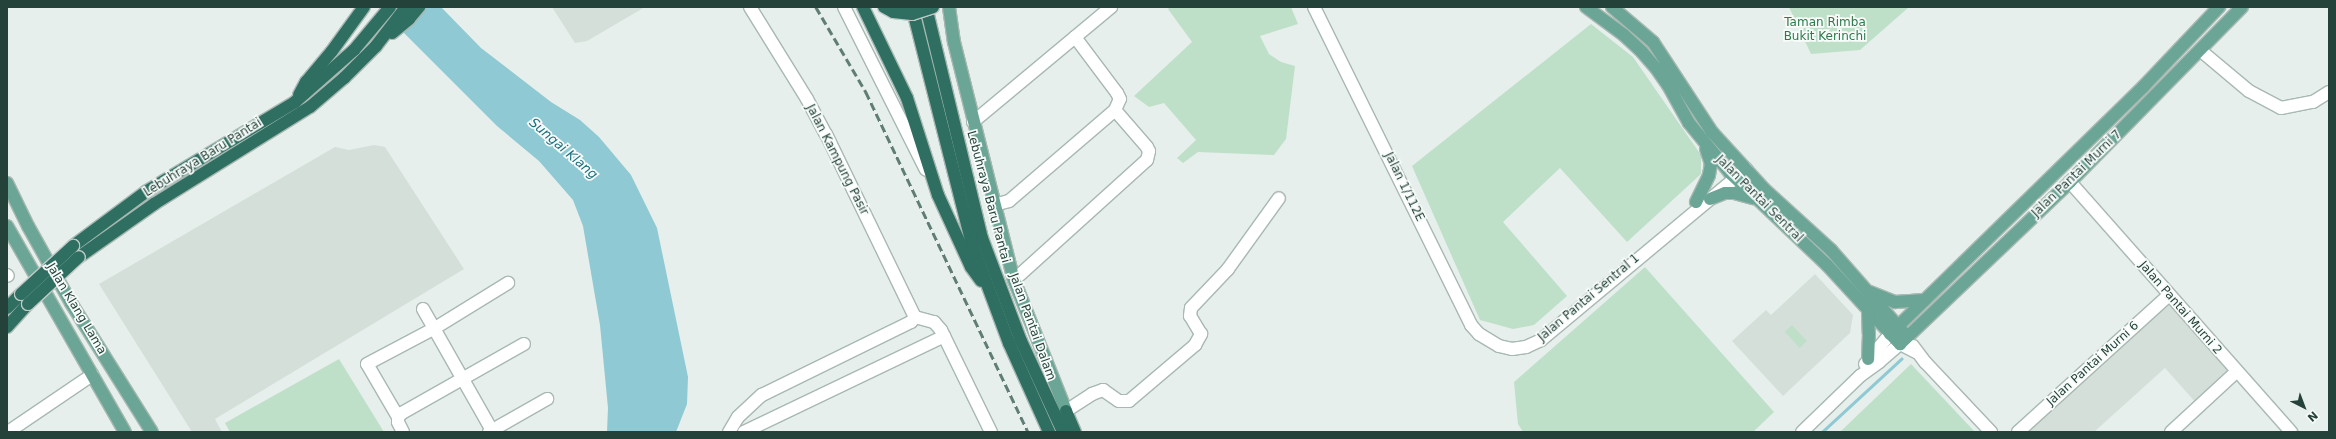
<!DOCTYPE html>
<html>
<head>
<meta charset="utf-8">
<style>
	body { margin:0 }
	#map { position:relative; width:2336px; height:439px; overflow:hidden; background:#e6efeb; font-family:"DejaVu Sans",sans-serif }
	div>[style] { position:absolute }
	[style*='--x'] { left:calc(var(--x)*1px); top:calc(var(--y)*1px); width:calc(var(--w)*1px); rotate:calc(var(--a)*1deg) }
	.built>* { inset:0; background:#d4dfda }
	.green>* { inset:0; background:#bfe0c8; transform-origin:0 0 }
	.water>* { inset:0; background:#8ec9d4 }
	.stream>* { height:2.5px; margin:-1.25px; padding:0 1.25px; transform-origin:1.25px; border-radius:1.25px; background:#8ec9d4 }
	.roads { filter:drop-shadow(1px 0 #a8b8b2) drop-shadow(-1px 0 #a8b8b2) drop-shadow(0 1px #a8b8b2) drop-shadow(0 -1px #a8b8b2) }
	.minor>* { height:12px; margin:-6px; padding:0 6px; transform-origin:6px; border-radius:6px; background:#fff }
	.major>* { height:12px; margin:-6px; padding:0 6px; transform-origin:6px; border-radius:6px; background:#6aa596 }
	.highway>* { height:12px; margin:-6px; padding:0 6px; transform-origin:6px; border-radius:6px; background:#2f6f62 }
	.rail>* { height:2.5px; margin-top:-1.25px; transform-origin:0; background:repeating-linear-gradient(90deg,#5f7d75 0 8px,transparent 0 12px) }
	.bridges { filter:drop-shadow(1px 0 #c2cac8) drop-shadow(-1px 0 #c2cac8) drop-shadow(0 1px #c2cac8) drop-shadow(0 -1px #c2cac8) }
	.highway-bridge>* { height:12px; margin:-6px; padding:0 6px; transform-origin:6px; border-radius:6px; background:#2f6f62 }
	span { translate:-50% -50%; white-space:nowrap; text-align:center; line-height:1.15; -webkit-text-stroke:3.5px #f7fbf9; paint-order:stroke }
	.park-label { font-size:12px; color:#2d7a4b }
	.street-label { font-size:12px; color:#24423a }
	.water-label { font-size:13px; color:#1c6f80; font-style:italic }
	.frame { position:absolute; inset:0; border:8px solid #24423a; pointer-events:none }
	.north { position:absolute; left:2284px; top:387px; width:40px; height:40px; -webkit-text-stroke:3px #f7fbf9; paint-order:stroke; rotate:138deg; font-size:11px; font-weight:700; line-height:16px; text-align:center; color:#24423a }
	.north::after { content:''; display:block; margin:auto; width:14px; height:18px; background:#24423a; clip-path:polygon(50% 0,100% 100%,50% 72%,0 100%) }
</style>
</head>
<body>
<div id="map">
	<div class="built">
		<i style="clip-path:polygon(552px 7px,645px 7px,587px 41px,575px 43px)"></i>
		<i style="clip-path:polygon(374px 145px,385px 147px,464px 269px,215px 419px,222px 432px,192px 432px,99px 284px,335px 147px,349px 150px)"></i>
		<i style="clip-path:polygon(1815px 274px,1853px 315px,1850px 333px,1783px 396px,1732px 341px,1766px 310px,1771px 315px)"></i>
		<i style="clip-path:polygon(2168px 301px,2232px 373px,2197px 404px,2165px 368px,2094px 432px,2023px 432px)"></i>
	</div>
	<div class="green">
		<i style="clip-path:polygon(1170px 7px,1291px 7px,1298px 24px,1260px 36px,1269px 54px,1281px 62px,1295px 66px,1286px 139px,1274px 155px,1198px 152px,1183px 163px,1177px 158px,1196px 140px,1164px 103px,1149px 107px,1134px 96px,1192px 42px,1168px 9px)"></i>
		<i style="clip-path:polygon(1789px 7px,1909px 7px,1860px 50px,1811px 54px)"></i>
		<i style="clip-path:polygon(1591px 24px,1633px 57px,1701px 155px,1701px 174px,1627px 242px,1560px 168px,1503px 222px,1567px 296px,1534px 325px,1513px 329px,1480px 320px,1412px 166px)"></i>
		<i style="clip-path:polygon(1645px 267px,1774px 412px,1753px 432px,1523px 432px,1518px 424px,1514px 382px)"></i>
		<i style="left:1792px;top:325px;width:22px;height:10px;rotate:47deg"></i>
		<i style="clip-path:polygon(339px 359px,384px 432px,230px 432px,225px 423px)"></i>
		<i style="clip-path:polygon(1911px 364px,1975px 432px,1840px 432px)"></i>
	</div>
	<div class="water">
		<i style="clip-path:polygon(378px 7px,441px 7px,481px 48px,551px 102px,580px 120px,599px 137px,631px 175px,657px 228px,688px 377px,687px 404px,676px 432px,607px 432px,608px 408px,600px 325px,583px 226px,573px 200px,539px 161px,497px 126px)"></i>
	</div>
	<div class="stream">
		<i style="--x:1822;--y:432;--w:108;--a:-42.7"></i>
	</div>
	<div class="roads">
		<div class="minor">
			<i style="--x:750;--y:7;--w:108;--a:58.2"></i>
			<i style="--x:807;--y:99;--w:40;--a:62"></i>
			<i style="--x:826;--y:134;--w:203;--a:64.1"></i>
			<i style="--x:844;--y:7;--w:182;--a:63.3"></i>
			<i style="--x:1314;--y:7;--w:355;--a:63.7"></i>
			<i style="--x:1471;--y:325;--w:12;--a:48"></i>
			<i style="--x:1479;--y:334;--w:23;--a:31"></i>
			<i style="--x:1499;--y:346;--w:13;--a:13"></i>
			<i style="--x:1512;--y:349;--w:14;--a:-8"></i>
			<i style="--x:1526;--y:347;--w:17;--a:-25"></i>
			<i style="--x:1541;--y:340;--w:267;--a:-39.8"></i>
			<i style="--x:2200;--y:50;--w:64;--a:39.9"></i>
			<i style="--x:2249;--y:91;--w:36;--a:28"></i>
			<i style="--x:2281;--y:108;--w:33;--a:-11"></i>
			<i style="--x:2313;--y:102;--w:19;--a:-32"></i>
			<i style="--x:973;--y:122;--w:180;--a:-39.8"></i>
			<i style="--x:2070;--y:182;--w:334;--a:48.5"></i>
			<i style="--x:994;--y:205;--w:16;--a:-15"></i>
			<i style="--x:1009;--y:201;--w:140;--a:-40.6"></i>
			<i style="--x:1115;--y:110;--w:12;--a:-66"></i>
			<i style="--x:1120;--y:99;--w:7;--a:-117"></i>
			<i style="--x:1117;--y:93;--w:70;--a:-126.9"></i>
			<i style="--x:7;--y:275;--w:1;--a:45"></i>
			<i style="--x:1014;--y:280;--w:179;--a:-42.1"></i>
			<i style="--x:1147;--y:160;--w:9;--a:-77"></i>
			<i style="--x:1149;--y:151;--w:4;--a:-117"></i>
			<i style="--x:1147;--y:147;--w:49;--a:-130.9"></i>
			<i style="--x:423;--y:309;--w:142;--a:60.4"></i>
			<i style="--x:915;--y:317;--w:20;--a:15"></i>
			<i style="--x:934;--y:322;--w:11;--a:49"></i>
			<i style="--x:941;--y:330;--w:114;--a:63.9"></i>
			<i style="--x:1913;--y:346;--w:21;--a:53"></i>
			<i style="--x:1926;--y:363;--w:95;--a:46.7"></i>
			<i style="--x:1865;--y:364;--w:39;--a:-50"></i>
			<i style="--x:1066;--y:411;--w:31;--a:-33"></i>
			<i style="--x:1092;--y:394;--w:12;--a:-20"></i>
			<i style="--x:1103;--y:390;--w:19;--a:35"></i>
			<i style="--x:1119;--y:401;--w:10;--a:0"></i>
			<i style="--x:1129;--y:401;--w:87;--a:-40.3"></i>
			<i style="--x:1195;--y:345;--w:13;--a:-61"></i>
			<i style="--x:1201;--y:334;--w:21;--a:-121"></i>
			<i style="--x:1190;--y:316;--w:8;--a:-83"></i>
			<i style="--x:1191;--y:308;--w:54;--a:-46.5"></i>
			<i style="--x:1228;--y:269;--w:87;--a:-54.3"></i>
			<i style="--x:398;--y:417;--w:61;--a:-120.3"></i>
			<i style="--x:367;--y:364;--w:77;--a:-27.9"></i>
			<i style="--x:435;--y:328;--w:86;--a:-31.7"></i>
			<i style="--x:8;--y:432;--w:102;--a:-34.2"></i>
			<i style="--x:403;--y:432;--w:11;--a:-117"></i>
			<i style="--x:398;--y:422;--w:5;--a:-90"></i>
			<i style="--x:398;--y:417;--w:6;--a:-45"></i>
			<i style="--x:402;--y:413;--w:140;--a:-29.5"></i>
			<i style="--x:489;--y:432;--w:67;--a:-29.6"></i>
			<i style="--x:729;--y:432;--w:17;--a:-59"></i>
			<i style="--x:738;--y:417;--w:33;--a:-43"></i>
			<i style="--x:762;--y:395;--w:166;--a:-26.1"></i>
			<i style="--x:911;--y:322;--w:6;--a:-51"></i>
			<i style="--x:744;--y:432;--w:222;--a:-25.6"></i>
			<i style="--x:1802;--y:432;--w:81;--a:-44"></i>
			<i style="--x:1860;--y:376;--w:24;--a:-36"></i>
			<i style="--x:1879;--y:362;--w:28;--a:-41"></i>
			<i style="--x:1900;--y:344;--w:18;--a:27"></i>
			<i style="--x:2018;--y:432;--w:202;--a:-42.2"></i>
			<i style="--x:2171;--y:432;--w:88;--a:-42.7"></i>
		</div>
		<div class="major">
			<i style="--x:949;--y:7;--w:35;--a:82"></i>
			<i style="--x:954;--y:42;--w:245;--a:75.9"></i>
			<i style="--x:1014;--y:280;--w:141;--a:68.3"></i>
			<i style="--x:1586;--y:7;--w:47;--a:36.4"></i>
			<i style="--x:1624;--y:35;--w:25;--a:43"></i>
			<i style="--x:1642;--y:52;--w:21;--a:49"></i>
			<i style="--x:1656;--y:68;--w:21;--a:55"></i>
			<i style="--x:1668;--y:85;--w:43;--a:61.1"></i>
			<i style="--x:1689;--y:123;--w:65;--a:50.6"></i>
			<i style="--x:1730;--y:173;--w:134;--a:43.5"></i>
			<i style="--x:1827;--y:265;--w:108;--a:47.3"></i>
			<i style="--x:1900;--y:344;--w:235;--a:-43.6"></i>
			<i style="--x:2070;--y:182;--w:245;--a:-45.5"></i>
			<i style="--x:1612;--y:7;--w:54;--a:40.5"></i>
			<i style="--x:1653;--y:42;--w:108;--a:56.8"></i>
			<i style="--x:1712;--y:132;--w:77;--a:47.6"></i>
			<i style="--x:1764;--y:189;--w:91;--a:42.3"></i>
			<i style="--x:1831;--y:250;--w:109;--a:48.7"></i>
			<i style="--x:7;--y:183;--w:48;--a:64"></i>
			<i style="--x:28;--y:226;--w:88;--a:60.8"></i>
			<i style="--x:71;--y:303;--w:152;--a:57.9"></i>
			<i style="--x:1710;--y:199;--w:16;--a:-22"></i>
			<i style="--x:1725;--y:193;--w:9;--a:0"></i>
			<i style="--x:1734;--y:193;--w:20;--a:15"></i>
			<i style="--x:1696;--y:202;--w:30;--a:-64"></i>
			<i style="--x:1709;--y:175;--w:11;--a:-80"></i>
			<i style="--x:1711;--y:164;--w:16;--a:-108"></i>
			<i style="--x:7;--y:226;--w:237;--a:60.2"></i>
			<i style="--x:1870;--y:292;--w:27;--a:22"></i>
			<i style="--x:1895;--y:302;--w:30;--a:-4"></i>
			<i style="--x:1868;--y:310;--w:24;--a:88"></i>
			<i style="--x:1869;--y:334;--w:25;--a:92"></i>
			<i style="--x:1890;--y:334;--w:355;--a:-44.3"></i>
			<i style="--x:2144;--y:86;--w:109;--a:-46.5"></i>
		</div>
		<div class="highway">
			<i style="--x:863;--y:7;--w:101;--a:64.2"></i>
			<i style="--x:907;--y:98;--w:102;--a:72.3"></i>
			<i style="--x:938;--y:195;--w:79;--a:65.4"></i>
			<i style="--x:971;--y:267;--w:17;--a:54"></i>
			<i style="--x:912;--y:7;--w:244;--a:75.8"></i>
			<i style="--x:972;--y:244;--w:106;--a:69.5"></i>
			<i style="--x:1009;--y:343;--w:98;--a:65.8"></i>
			<i style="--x:926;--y:7;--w:238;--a:76.4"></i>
			<i style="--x:982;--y:238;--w:110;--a:69.3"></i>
			<i style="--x:1021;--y:341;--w:100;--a:65.2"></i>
			<i style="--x:392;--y:33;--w:22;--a:-39"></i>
			<i style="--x:409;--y:19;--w:16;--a:-50"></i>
			<i style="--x:299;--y:95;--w:15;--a:-62"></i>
			<i style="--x:306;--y:82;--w:40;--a:-50"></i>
			<i style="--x:332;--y:51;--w:54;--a:-54"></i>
			<i style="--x:73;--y:246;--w:92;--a:-36.6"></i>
			<i style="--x:147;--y:191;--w:173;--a:-31"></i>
			<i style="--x:295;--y:102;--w:79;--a:-41.4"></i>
			<i style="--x:354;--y:50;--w:56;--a:-50.1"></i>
			<i style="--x:79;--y:257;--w:92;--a:-35.2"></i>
			<i style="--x:154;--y:204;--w:184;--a:-31.9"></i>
			<i style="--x:310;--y:107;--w:45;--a:-40.5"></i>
			<i style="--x:344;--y:78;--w:45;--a:-45"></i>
			<i style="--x:376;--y:46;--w:49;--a:-52.4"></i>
			<i style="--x:7;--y:308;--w:20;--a:-45"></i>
			<i style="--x:7;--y:327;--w:31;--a:-48"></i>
			<i style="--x:1066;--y:411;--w:23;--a:67"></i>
		</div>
	</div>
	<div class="rail">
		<i style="--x:816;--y:7;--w:99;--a:59.5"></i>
		<i style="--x:866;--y:92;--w:377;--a:64.5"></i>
	</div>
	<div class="bridges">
		<div class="highway-bridge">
			<i style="--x:884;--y:7;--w:10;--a:29"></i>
			<i style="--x:893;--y:12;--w:19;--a:6"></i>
			<i style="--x:912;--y:14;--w:22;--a:-18"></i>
			<i style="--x:21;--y:294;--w:71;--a:-42.7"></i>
			<i style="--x:28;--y:304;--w:69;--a:-42.7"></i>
		</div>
	</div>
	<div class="park-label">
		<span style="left:1825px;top:30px">Taman Rimba<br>Bukit Kerinchi</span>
	</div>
	<div class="street-label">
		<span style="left:203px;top:158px;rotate:-32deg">Lebuhraya Baru Pantai</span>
		<span style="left:837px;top:160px;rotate:63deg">Jalan Kampung Pasir</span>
		<span style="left:2077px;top:174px;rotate:-44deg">Jalan Pantai Murni 7</span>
		<span style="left:1404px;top:187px;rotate:64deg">Jalan 1/112E</span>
		<span style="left:988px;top:197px;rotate:75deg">Lebuhraya Baru Pantai</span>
		<span style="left:1759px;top:199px;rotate:45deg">Jalan Pantai Sentral</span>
		<span style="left:1589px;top:298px;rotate:-40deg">Jalan Pantai Sentral 1</span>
		<span style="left:2180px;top:308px;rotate:49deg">Jalan Pantai Murni 2</span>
		<span style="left:76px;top:309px;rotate:59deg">Jalan Klang Lama</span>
		<span style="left:1032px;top:327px;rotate:70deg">Jalan Pantai Dalam</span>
		<span style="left:2093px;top:364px;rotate:-42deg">Jalan Pantai Murni 6</span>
	</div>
	<div class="water-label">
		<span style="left:563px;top:149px;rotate:41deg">Sungai Klang</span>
	</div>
	<div class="frame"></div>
	<div class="north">N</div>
</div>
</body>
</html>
